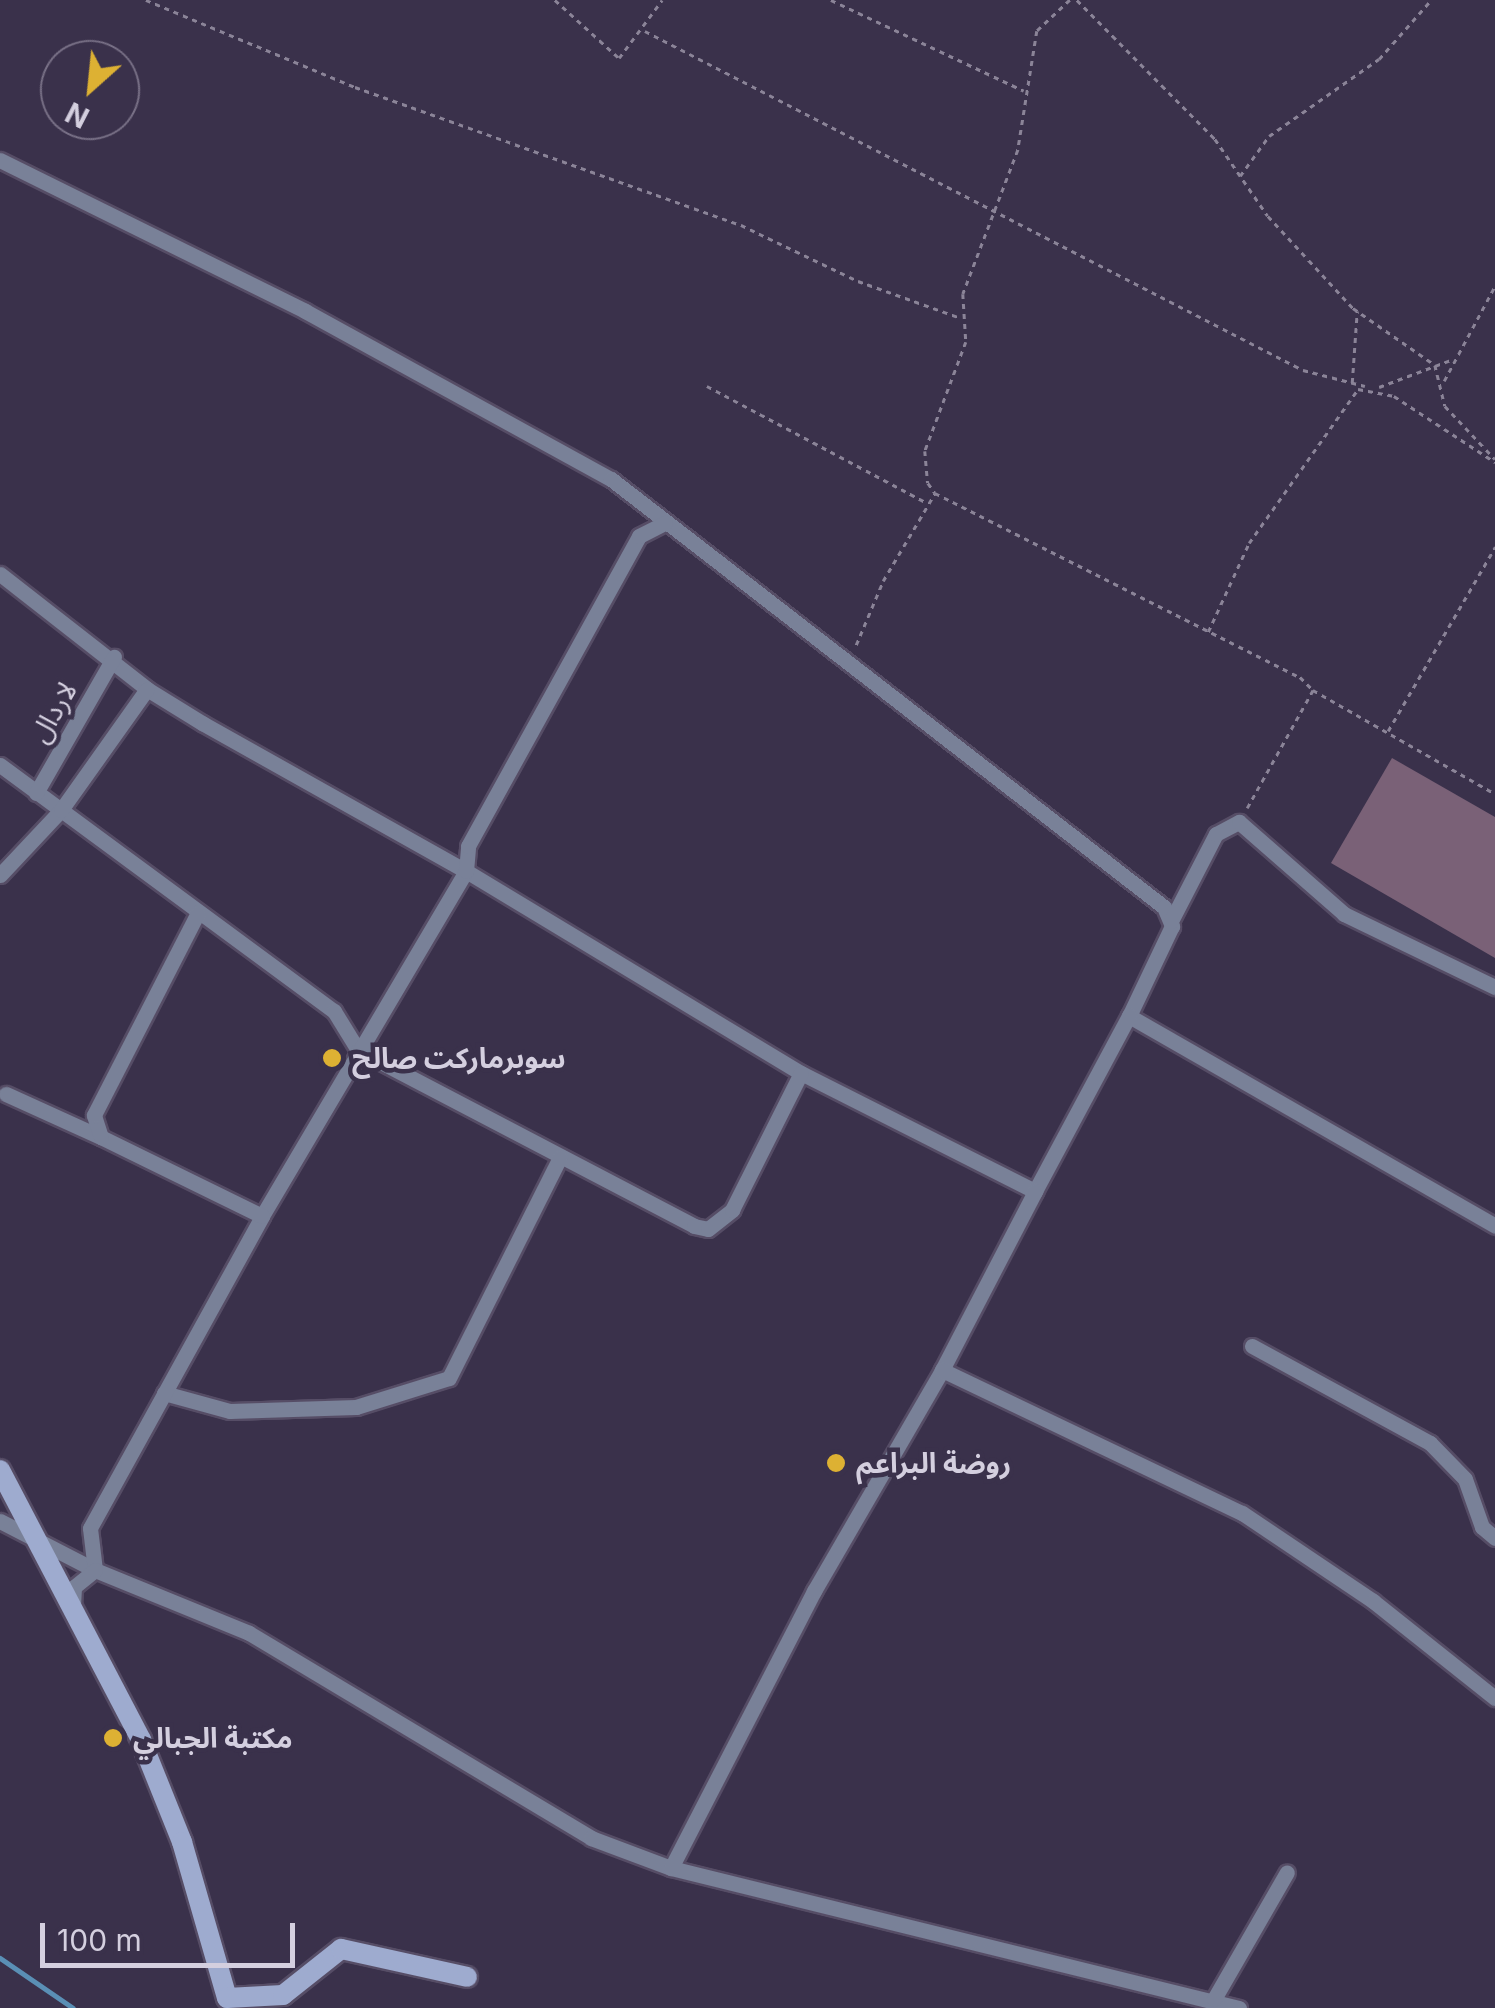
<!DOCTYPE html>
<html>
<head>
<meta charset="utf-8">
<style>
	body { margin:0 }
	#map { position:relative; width:1495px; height:2008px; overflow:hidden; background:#3a314b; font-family:Inter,"Noto Sans Arabic",sans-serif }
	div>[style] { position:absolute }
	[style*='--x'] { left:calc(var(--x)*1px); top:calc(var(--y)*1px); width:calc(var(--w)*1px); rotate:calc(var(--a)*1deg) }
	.stream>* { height:5px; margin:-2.5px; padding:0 2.5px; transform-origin:2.5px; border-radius:2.5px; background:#5a8fb5 }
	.building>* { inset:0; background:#7a6177 }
	.path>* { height:2.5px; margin-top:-1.25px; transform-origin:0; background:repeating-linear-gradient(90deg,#8b8498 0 5px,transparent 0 10px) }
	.roads { filter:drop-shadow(2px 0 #564d66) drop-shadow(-2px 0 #564d66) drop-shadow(0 2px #564d66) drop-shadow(0 -2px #564d66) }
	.street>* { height:15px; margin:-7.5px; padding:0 7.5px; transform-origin:7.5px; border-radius:7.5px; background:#798198 }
	.secondary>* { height:20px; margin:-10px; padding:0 10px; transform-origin:10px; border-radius:10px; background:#9eabcf }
	.dots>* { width:28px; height:28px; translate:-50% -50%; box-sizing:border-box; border:5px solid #3a314b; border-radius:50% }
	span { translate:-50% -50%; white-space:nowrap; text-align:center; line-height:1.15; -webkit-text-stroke:9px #3a314b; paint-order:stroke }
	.street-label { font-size:28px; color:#d4cfdf }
	.poi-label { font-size:28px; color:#d4cfdf; font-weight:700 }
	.left { translate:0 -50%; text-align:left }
	.north { position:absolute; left:40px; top:40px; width:100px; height:100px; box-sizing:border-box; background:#3a314b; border:2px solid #787086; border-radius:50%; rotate:207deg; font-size:28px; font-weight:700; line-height:40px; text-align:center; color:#d4cfdf }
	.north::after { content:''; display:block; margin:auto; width:35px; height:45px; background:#ddb133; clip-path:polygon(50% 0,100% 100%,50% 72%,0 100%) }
	.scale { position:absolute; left:40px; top:1923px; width:255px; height:45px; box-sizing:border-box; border:5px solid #d4cfdf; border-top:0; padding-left:12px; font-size:30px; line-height:35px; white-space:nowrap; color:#d4cfdf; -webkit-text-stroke:8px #3a314b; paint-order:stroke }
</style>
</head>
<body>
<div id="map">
	<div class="stream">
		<i style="--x:0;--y:1958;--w:88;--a:34.4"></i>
	</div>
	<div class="building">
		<i style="clip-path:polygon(1392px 758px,1495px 817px,1495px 958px,1331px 863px)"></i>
	</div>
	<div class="path">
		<i style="--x:146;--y:0;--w:226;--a:22.6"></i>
		<i style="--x:355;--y:87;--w:410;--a:19.7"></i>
		<i style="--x:741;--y:225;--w:130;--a:25.6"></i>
		<i style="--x:858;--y:281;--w:106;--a:19.8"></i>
		<i style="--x:555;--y:0;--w:86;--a:42.2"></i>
		<i style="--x:619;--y:58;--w:72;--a:-53.4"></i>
		<i style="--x:831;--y:0;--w:213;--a:25.2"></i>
		<i style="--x:1070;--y:0;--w:45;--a:136.8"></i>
		<i style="--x:1037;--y:31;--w:121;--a:99.1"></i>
		<i style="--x:1018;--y:150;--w:154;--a:110.9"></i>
		<i style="--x:963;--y:294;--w:48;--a:86.4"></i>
		<i style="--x:966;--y:342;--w:116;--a:110.6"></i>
		<i style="--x:925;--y:451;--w:32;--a:85"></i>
		<i style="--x:928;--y:483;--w:12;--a:55"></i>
		<i style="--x:935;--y:493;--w:409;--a:26.8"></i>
		<i style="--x:1300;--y:677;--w:18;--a:45"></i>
		<i style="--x:1077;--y:0;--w:196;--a:45.2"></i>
		<i style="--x:1215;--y:139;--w:93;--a:55.5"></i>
		<i style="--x:1268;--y:216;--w:125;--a:47.3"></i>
		<i style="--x:1353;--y:308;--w:100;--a:34.8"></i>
		<i style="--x:1435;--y:365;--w:42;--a:76.3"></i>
		<i style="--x:1445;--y:406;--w:73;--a:46.7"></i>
		<i style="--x:645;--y:31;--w:740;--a:27.26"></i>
		<i style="--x:1303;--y:370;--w:64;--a:14.5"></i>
		<i style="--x:1240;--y:176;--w:49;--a:-54.1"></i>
		<i style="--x:1269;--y:136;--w:134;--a:-35"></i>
		<i style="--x:1379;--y:59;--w:79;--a:-48.6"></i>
		<i style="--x:1444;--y:381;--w:108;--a:-61.8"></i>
		<i style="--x:1352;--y:383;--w:72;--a:-86"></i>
		<i style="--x:707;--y:386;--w:247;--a:28"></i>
		<i style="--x:1379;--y:387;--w:77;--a:-20.6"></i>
		<i style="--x:1208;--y:632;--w:98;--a:-65.3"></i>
		<i style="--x:1249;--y:543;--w:189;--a:-54.7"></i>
		<i style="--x:1358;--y:389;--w:37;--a:11"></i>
		<i style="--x:1394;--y:396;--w:121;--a:33.2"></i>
		<i style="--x:856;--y:645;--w:69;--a:-67.1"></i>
		<i style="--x:883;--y:581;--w:102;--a:-59.4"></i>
		<i style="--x:1388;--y:731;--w:213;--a:-59.8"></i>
		<i style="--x:1247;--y:808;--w:135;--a:-60.8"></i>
		<i style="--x:1313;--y:690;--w:210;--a:29.7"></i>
	</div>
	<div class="roads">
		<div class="street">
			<i style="--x:0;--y:160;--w:340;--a:26.3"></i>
			<i style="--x:305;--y:311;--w:349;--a:28.8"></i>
			<i style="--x:611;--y:479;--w:699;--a:37.74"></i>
			<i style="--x:1164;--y:907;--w:21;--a:67"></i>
			<i style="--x:1172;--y:926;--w:100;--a:115.5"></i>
			<i style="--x:1129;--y:1016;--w:422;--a:29.8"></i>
			<i style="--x:0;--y:574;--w:187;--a:38"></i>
			<i style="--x:147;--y:689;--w:65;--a:31.7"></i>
			<i style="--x:202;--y:723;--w:303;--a:29.3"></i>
			<i style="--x:466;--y:871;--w:391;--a:31.1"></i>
			<i style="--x:801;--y:1073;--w:262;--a:26.8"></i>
			<i style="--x:1035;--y:1191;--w:199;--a:-61.8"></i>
			<i style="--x:0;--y:765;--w:415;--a:36.4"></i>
			<i style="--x:334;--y:1011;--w:46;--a:58.4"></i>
			<i style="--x:358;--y:1050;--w:379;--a:27.6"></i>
			<i style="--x:694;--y:1226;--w:14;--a:12"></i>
			<i style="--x:708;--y:1229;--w:31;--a:-38"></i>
			<i style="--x:732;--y:1210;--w:153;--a:-63.3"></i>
			<i style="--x:36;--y:793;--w:157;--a:-60.2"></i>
			<i style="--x:0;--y:875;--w:89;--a:-46.8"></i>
			<i style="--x:61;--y:810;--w:148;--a:-54.6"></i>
			<i style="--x:1171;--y:921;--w:98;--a:-62.7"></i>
			<i style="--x:1216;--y:834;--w:26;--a:-28"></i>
			<i style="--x:1239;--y:822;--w:140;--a:41.2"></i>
			<i style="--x:1344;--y:914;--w:168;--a:25.8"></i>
			<i style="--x:6;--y:1094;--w:104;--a:24.4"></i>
			<i style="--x:262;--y:1216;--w:401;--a:-59.4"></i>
			<i style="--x:466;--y:871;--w:25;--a:-85"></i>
			<i style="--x:468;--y:846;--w:354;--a:-61.1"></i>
			<i style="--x:639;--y:536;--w:29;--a:-27"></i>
			<i style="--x:1252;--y:1346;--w:203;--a:28.6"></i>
			<i style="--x:1430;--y:1443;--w:50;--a:45.8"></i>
			<i style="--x:1465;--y:1479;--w:51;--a:70.5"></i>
			<i style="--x:1482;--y:1527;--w:17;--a:40"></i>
			<i style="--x:942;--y:1370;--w:202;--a:-62.5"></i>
			<i style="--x:164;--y:1393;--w:68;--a:15.3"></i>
			<i style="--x:230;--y:1411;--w:126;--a:-1.8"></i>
			<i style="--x:356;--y:1407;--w:97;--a:-17.3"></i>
			<i style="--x:449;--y:1378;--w:247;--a:-63.3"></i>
			<i style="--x:0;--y:1521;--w:107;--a:27.3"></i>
			<i style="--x:95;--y:1570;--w:166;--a:22.2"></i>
			<i style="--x:249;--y:1633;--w:399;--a:30.9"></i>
			<i style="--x:591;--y:1838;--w:85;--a:20.6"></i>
			<i style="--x:671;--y:1868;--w:585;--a:13.85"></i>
			<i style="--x:95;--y:1570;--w:42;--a:-96.8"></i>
			<i style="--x:90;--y:1528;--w:356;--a:-61.1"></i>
			<i style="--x:262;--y:1216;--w:179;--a:-153.9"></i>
			<i style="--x:101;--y:1137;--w:23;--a:-108"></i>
			<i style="--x:94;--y:1115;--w:227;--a:-62.8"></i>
			<i style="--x:73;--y:1606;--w:19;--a:-87"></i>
			<i style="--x:74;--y:1587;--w:27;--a:-39"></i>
			<i style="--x:671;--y:1868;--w:312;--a:-62.7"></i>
			<i style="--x:814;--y:1591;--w:255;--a:-59.9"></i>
			<i style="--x:942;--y:1370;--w:332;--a:25.5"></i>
			<i style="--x:1242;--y:1513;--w:158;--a:33.9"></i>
			<i style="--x:1373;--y:1601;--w:156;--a:38.5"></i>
			<i style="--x:1214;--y:1999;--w:146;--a:-60.1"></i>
		</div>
		<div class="secondary">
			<i style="--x:0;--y:1470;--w:305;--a:62.4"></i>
			<i style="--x:141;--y:1740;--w:110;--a:68.1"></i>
			<i style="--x:182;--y:1842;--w:162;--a:73.9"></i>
			<i style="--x:227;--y:1998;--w:56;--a:-3.1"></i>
			<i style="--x:283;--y:1995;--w:74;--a:-38.4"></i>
			<i style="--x:341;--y:1949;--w:129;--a:12.5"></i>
		</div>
	</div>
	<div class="dots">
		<i style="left:332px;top:1058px;background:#ddb133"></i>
		<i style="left:836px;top:1463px;background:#ddb133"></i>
		<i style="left:113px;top:1738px;background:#ddb133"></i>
	</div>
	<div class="street-label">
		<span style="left:53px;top:712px;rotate:-60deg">لاردال</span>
	</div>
	<div class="poi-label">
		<span class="left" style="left:352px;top:1058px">سوبرماركت صالح</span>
		<span class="left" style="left:856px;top:1463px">روضة البراعم</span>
		<span class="left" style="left:133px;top:1738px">مكتبة الجبالي</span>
	</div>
	<div class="north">N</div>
	<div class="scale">100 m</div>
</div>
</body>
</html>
